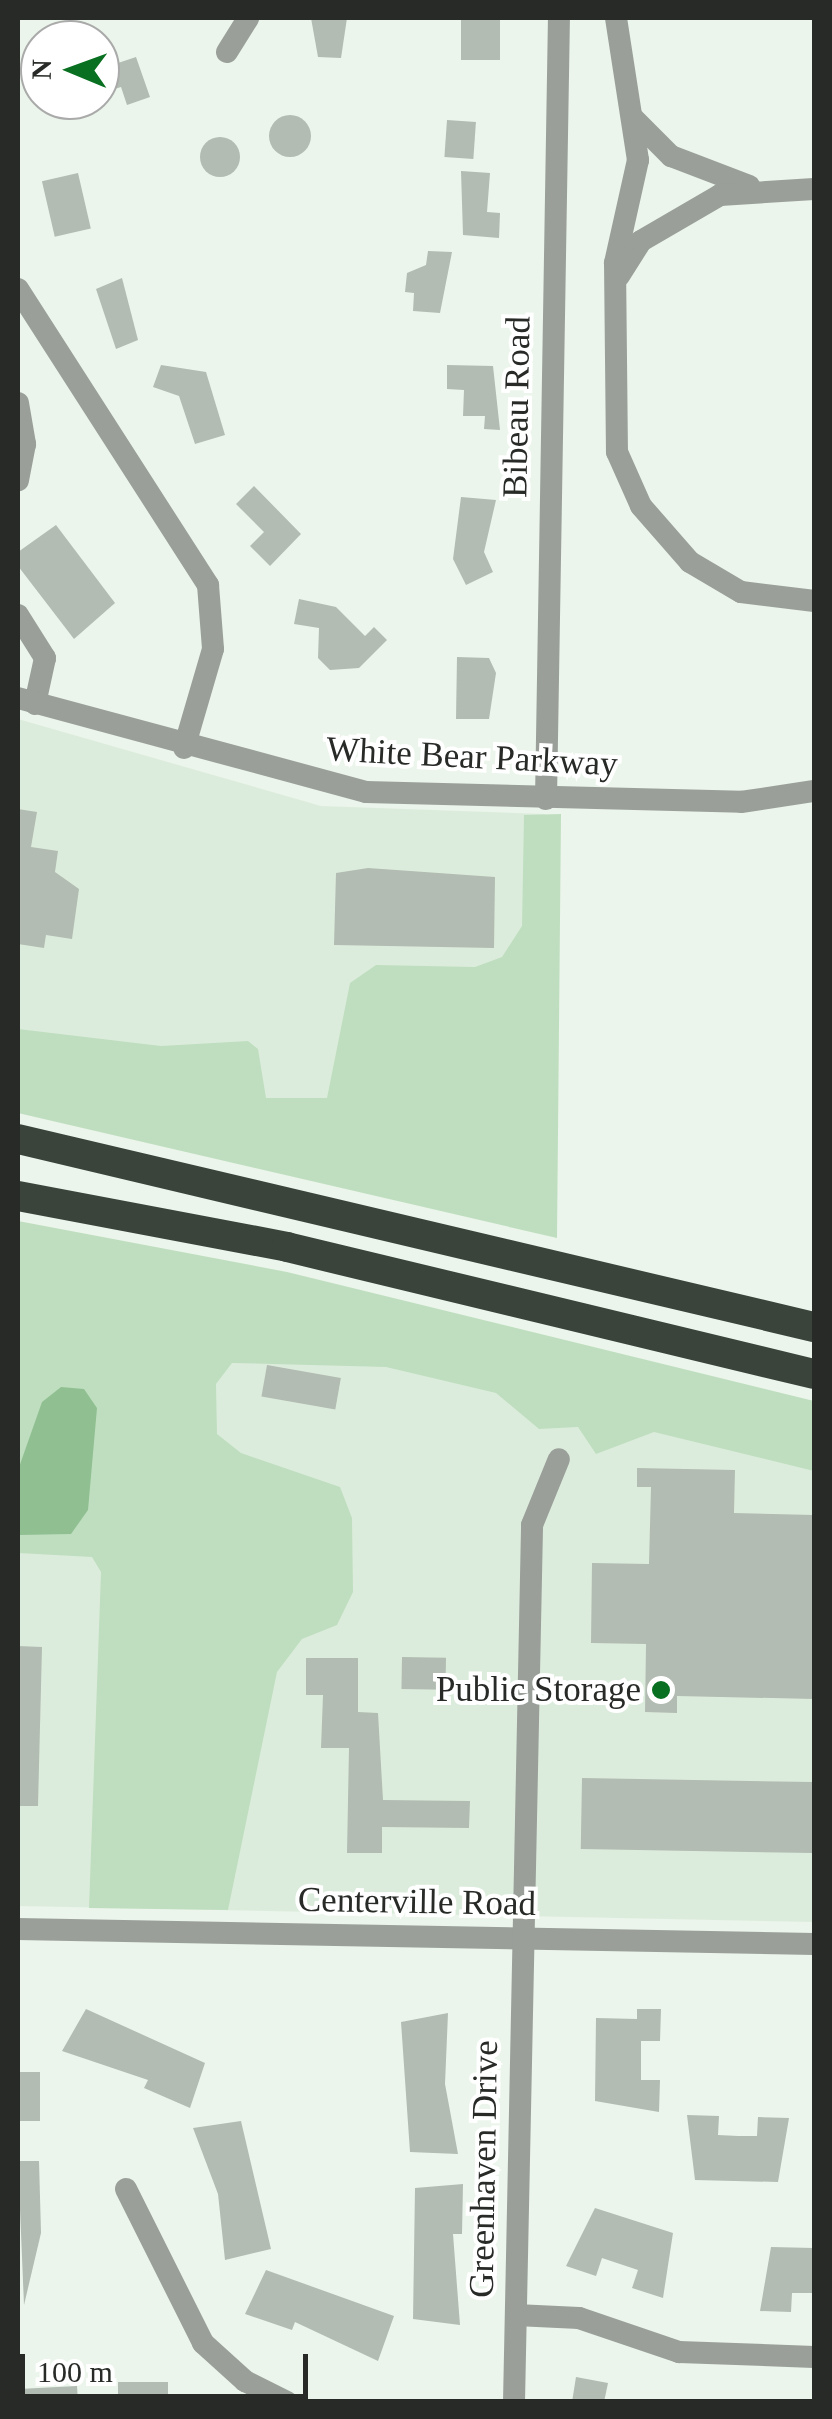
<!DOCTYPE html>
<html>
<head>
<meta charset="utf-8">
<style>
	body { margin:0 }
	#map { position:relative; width:832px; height:2419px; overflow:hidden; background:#ebf5eb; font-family:"Times New Roman",serif }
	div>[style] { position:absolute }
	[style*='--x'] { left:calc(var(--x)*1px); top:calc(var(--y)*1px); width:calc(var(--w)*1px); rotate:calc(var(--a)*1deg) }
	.built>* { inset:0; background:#dcecdc }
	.green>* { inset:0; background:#bfdebf }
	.water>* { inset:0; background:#90c091 }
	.building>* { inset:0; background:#b2bcb2; transform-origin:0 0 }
	.round { border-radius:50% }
	.minor>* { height:22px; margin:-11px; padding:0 11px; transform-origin:11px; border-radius:11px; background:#9a9f9a }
	.highway>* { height:30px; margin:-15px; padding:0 15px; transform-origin:15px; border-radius:15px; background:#3b443b }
	.dots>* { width:28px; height:28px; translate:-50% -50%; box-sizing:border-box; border:5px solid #fff; border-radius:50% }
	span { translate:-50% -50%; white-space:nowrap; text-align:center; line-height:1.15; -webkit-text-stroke:8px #fff; paint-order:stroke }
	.street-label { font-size:35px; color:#272a27 }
	.poi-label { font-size:35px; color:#272a27 }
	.right { translate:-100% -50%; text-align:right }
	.frame { position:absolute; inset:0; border:20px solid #272a27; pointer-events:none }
	.north { position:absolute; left:20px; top:20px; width:100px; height:100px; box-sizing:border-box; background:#fff; border:2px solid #a9aaa9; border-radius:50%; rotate:271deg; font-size:28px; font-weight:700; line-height:40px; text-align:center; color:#272a27 }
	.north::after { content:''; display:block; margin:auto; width:35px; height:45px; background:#087020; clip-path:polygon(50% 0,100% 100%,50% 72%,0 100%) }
	.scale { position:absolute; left:20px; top:2354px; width:288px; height:45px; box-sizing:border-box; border:5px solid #272a27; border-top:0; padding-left:12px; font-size:30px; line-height:35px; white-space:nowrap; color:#272a27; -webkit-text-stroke:8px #fff; paint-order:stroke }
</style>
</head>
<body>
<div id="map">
	<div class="built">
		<i style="clip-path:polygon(18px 719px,321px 806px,545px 814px,538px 1207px,18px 1090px)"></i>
		<i style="clip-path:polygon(18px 1256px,814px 1437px,814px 1922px,18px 1906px)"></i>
	</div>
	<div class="green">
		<i style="clip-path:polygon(561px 814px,557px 1238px,18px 1113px,18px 1029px,161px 1046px,248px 1041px,258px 1049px,266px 1098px,327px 1098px,350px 983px,376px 965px,475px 967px,502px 957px,522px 926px,524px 815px)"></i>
		<i style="clip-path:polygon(18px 1221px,287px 1272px,814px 1401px,814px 1471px,654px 1432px,596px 1454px,578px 1427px,539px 1429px,496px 1393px,386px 1367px,232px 1363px,216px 1384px,217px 1434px,241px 1453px,340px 1487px,352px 1518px,353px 1592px,337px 1625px,302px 1639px,277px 1672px,228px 1910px,89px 1908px,101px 1572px,92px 1557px,18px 1553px)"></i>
	</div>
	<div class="water">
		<i style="clip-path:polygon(61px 1387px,84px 1389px,97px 1408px,88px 1510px,71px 1534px,20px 1535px,18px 1470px,42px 1402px)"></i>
	</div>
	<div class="building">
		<i style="clip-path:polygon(311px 18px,347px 18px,341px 58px,318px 57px)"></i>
		<i style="left:461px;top:18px;width:39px;height:42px"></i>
		<i style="clip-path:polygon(136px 57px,150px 97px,127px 105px,121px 87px,105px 92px,100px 69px)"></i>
		<i class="round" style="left:269px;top:115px;width:42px;height:42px"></i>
		<i style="left:447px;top:120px;width:29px;height:37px;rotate:4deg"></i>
		<i class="round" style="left:200px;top:137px;width:40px;height:40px"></i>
		<i style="clip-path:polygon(461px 171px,490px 173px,487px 212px,500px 213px,499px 238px,463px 235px)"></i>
		<i style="left:78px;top:173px;width:57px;height:37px;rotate:77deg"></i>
		<i style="clip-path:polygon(428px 251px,452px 252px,440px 313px,413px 311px,414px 293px,405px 292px,407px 273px,426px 265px)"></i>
		<i style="clip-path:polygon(122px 278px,138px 340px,116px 349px,96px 289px)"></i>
		<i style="clip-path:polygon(161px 365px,206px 372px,225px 435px,195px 444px,179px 396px,153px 387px)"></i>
		<i style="clip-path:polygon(447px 365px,493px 366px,500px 430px,484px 429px,485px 416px,463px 416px,464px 390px,447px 389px)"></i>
		<i style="clip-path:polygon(254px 486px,301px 534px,270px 566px,250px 546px,264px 532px,236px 504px)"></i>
		<i style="clip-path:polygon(461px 497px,496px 500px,484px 552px,493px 572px,466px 585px,453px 559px)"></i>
		<i style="clip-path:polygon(56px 525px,115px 603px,74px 639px,18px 566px,18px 552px)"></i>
		<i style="clip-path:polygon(299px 599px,336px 607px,365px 636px,374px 627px,387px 640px,359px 668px,330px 670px,318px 658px,319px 628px,294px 624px)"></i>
		<i style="clip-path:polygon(457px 657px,489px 658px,496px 673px,489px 719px,456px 719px)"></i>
		<i style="clip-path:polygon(18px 809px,37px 812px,31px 847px,58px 851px,55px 872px,79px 889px,72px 939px,46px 935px,44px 948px,18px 944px)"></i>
		<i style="clip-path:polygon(368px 868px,495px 877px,494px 948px,334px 945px,336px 873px)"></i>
		<i style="left:267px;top:1365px;width:75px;height:32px;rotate:10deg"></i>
		<i style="clip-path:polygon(637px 1468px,735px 1470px,734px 1513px,814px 1515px,814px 1699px,677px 1696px,677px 1713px,645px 1712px,646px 1644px,591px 1643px,592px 1563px,649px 1564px,651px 1487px,637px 1487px)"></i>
		<i style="clip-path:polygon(18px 1646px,42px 1647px,38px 1806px,18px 1806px)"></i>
		<i style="left:402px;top:1657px;width:44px;height:32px;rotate:1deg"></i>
		<i style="clip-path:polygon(306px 1658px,358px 1658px,358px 1712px,378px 1713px,383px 1800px,470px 1801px,469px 1828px,382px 1827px,382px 1853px,347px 1853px,349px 1748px,321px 1748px,323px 1695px,306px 1695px)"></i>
		<i style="left:582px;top:1778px;width:232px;height:71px;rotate:1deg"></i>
		<i style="clip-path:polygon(86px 2009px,205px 2063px,190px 2108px,144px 2088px,148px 2080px,62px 2051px)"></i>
		<i style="clip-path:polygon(637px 2009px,661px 2009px,660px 2041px,641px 2041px,641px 2080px,660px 2080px,659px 2112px,595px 2101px,596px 2018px,637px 2019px)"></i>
		<i style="clip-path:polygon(448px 2013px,445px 2084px,458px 2154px,410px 2152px,401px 2022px)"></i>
		<i style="left:18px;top:2072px;width:22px;height:49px"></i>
		<i style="clip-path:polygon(687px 2115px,719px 2116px,718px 2135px,738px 2136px,757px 2136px,758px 2117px,789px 2118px,778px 2182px,695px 2180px)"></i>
		<i style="clip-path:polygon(241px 2121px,271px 2249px,225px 2260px,218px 2194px,193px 2128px)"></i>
		<i style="clip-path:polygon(18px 2161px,39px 2161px,41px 2233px,24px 2305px)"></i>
		<i style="clip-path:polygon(463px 2184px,462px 2234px,453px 2234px,460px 2325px,413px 2319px,415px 2188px)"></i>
		<i style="clip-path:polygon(595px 2208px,673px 2233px,663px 2298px,632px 2288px,638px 2270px,602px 2258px,596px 2276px,566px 2266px)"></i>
		<i style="clip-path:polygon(771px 2247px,814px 2248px,814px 2293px,792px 2293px,791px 2312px,760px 2311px)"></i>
		<i style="clip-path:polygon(266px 2270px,394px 2316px,378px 2361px,295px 2322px,292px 2330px,245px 2314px)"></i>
		<i style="clip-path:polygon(576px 2377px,608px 2383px,604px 2402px,572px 2402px)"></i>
		<i style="left:168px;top:2382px;width:20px;height:50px;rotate:90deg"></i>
		<i style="clip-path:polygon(77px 2386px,78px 2402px,19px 2402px,19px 2389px)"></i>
	</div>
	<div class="minor">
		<i style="--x:616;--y:18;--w:144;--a:81.2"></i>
		<i style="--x:638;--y:160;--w:106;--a:102.6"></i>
		<i style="--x:615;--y:263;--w:189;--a:89.4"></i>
		<i style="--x:617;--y:452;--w:59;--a:66"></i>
		<i style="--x:641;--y:506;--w:74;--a:48.8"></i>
		<i style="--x:690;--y:562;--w:59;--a:30.5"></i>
		<i style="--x:741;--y:592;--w:74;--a:7"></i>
		<i style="--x:227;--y:52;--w:40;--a:-58"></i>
		<i style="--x:633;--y:118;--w:54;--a:45"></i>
		<i style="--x:671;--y:156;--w:84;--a:21"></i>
		<i style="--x:619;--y:276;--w:41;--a:-57.8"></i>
		<i style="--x:641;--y:241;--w:91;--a:-30.2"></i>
		<i style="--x:720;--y:195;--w:94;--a:-3.7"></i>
		<i style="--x:18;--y:289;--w:352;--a:57.3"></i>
		<i style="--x:208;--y:585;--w:64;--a:85.5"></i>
		<i style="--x:213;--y:649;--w:103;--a:106.3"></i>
		<i style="--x:18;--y:403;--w:42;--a:80.3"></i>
		<i style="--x:25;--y:444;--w:37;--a:101"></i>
		<i style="--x:18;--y:615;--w:51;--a:57.9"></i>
		<i style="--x:45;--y:658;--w:47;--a:102.3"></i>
		<i style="--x:18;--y:698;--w:360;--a:15.1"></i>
		<i style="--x:366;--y:792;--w:375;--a:1.5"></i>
		<i style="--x:741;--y:802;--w:74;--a:-8.6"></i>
		<i style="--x:546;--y:799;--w:781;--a:-89.05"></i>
		<i style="--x:18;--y:1929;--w:796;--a:1.08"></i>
		<i style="--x:126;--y:2189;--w:172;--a:63.4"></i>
		<i style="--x:203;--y:2343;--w:57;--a:42.1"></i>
		<i style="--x:245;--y:2381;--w:47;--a:26.6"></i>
		<i style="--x:516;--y:2315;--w:63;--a:2.7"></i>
		<i style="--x:579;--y:2318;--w:106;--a:18.8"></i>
		<i style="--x:679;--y:2352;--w:135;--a:2.1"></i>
		<i style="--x:514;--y:2402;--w:877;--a:-88.82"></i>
		<i style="--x:532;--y:1525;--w:71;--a:-67.8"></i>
	</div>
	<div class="highway">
		<i style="--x:18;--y:1139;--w:818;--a:13.29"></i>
		<i style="--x:18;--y:1196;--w:274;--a:10.7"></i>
		<i style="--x:287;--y:1247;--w:542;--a:13.55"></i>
	</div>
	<div class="dots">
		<i style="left:661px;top:1690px;background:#087020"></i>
	</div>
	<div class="street-label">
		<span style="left:517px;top:407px;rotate:-89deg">Bibeau Road</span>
		<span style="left:472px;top:757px;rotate:3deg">White Bear Parkway</span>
		<span style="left:417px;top:1902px;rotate:1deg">Centerville Road</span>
		<span style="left:484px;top:2169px;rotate:-89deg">Greenhaven Drive</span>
	</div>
	<div class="poi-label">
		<span class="right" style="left:641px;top:1690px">Public Storage</span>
	</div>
	<div class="frame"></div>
	<div class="north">N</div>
	<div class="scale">100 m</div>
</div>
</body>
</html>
